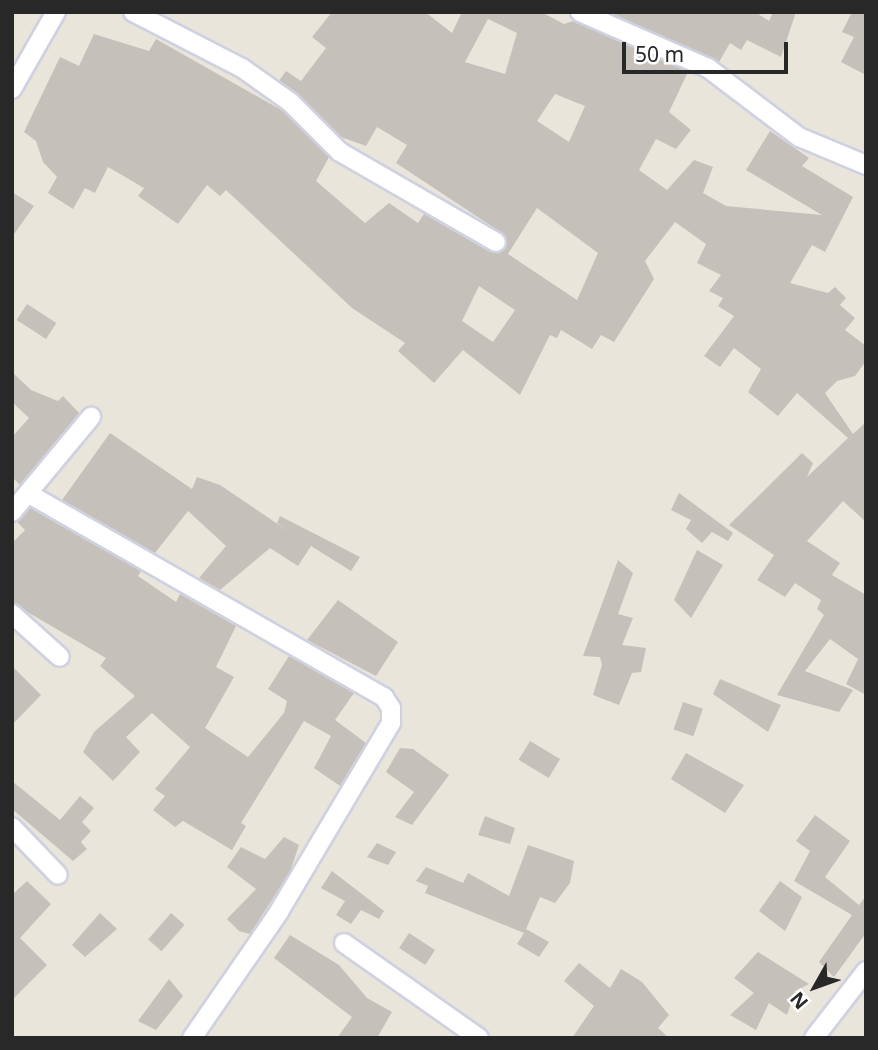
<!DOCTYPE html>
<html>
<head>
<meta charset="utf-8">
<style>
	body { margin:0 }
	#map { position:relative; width:878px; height:1050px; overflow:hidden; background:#e9e5db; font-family:"Noto Sans",sans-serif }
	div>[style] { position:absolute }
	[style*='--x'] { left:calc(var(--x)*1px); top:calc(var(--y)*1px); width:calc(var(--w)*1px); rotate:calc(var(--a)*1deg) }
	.building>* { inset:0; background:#c5c1ba; transform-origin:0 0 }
	.roads { filter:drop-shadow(2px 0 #d0d1e0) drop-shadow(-2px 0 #d0d1e0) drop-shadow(0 2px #d0d1e0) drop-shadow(0 -2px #d0d1e0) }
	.street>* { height:18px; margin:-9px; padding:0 9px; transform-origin:9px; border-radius:9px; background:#fff }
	span { translate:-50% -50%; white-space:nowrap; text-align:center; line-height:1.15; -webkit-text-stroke:5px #fff; paint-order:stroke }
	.frame { position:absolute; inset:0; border:14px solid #282828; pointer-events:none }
	.north { position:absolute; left:780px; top:952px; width:70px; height:70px; -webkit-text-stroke:5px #fff; paint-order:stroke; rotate:230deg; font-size:19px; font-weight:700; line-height:28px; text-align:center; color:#282828 }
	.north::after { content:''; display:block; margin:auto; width:24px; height:32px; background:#282828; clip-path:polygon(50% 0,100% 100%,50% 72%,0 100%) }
	.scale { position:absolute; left:622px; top:42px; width:166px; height:32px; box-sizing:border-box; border:4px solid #282828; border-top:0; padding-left:9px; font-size:21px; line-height:24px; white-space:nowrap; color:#282828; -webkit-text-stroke:5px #fff; paint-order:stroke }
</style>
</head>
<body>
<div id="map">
	<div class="building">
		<i style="clip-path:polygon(evenodd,332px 12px,425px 12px,452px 33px,462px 12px,541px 12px,564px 24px,573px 21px,688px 72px,669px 112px,691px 130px,676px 149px,656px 139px,639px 170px,667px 190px,694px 160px,713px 167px,703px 193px,726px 206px,822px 215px,746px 170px,770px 131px,809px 158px,802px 166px,853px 197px,825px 252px,812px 245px,790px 283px,828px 293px,835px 287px,846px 298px,840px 305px,855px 318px,845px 330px,866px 346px,866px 361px,855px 376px,837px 381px,825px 393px,853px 434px,866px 422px,866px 522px,843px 501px,807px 541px,840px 563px,832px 575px,866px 595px,866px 695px,846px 684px,858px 659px,830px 639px,805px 671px,853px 690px,839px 712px,777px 695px,824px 615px,817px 609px,821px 600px,795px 583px,785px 597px,757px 580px,774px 555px,729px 525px,802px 453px,813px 463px,807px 477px,848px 438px,797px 393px,778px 416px,748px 392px,761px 369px,734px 348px,720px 367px,704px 356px,734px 316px,718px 306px,723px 298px,709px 291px,721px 275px,697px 263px,706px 244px,675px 222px,645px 261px,654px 279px,614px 342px,601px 335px,592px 349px,561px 330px,557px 338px,550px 335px,520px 395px,463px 350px,434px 383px,398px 351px,405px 343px,352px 308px,226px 190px,220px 196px,207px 185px,178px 224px,138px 196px,144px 188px,108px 167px,95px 193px,85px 188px,73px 209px,48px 193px,57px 177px,43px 162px,36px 141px,24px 132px,60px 57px,79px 66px,94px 34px,149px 51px,156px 39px,283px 111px,329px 157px,316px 181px,365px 223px,389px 203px,418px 223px,424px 214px,490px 252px,502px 251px,507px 243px,502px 233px,396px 163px,407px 145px,377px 127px,366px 146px,341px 137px,279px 81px,286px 71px,301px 81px,326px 48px,312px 37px,332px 12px,488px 19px,517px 33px,505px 74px,465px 62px,488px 19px,332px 12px,555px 94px,585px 106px,569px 142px,537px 121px,555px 94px,332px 12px,537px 208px,598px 253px,577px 300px,508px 254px,537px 208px,332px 12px,479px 286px,515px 310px,493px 342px,462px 321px,479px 286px)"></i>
		<i style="clip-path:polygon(609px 12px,755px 12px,769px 21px,773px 12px,796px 12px,781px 57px,747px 40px,741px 50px,730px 43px,719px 62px)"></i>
		<i style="clip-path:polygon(852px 12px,866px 12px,866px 75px,841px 62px,854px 37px,842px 32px)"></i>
		<i style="clip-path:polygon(12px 192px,34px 206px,12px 237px)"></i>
		<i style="left:27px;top:304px;width:35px;height:19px;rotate:33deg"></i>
		<i style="clip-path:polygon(12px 372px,31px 390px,58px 401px,63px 396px,79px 413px,20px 485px,12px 477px,12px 437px,29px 418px,12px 402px)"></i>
		<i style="clip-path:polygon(110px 433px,192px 489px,197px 477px,220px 485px,291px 533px,277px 523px,280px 516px,360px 557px,351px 571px,311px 546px,298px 566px,270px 548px,220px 590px,199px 578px,226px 546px,188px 511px,155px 553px,62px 500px)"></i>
		<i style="clip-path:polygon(679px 493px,733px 533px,728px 541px,712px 532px,702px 543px,686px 529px,691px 520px,671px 510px)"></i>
		<i style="clip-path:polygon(30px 508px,141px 571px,138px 576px,176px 602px,180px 594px,236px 626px,216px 667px,234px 677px,205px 728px,248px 757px,284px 713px,287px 701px,268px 689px,289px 656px,354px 693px,335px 720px,366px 743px,340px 786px,314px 768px,331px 736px,304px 721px,241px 823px,246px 826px,232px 850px,183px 821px,175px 827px,153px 810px,165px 796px,155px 789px,190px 747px,152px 713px,126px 737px,140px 752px,113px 781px,83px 752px,94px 732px,135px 696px,100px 666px,106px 658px,12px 603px,12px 543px,25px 530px,17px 522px)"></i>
		<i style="clip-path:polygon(697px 550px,723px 565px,691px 618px,674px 600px)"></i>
		<i style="clip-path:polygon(618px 560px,633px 573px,618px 614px,633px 618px,622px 645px,646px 648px,641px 672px,632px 673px,619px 705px,593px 695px,602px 665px,600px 657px,583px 656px)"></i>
		<i style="clip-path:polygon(338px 600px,398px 642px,376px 676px,307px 640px)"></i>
		<i style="clip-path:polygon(12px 666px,41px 695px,12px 725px)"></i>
		<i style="clip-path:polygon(720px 679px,781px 705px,768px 732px,713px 694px)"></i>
		<i style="left:683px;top:702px;width:21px;height:29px;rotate:19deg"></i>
		<i style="left:530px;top:741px;width:35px;height:22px;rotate:31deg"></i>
		<i style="clip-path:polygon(400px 748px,413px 749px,449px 775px,412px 825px,395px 817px,414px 792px,386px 772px)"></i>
		<i style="clip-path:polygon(686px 753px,744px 785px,725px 813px,671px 779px)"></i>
		<i style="clip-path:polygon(12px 781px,60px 820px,80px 796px,94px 808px,82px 822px,91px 831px,81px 842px,87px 849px,73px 861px,12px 809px)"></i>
		<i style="clip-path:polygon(815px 815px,850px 841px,825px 877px,859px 905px,866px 896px,866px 933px,834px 977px,819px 962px,852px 915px,794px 881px,810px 851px,796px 841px)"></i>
		<i style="clip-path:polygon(485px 816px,515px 828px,510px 844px,478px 835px)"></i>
		<i style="clip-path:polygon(284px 837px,299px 845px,290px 872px,250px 934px,239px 931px,227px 919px,256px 889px,227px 867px,241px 847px,265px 859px)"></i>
		<i style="clip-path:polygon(377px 843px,396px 852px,388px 865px,367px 857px)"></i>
		<i style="clip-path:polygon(528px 845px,574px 861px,570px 883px,555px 903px,540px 897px,526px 929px,549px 942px,539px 957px,517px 944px,524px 933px,425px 893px,428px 886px,416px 881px,426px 867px,463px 883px,468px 873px,509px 896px)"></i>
		<i style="clip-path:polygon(332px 871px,384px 911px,379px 919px,361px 910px,351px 924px,336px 915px,345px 901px,321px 888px)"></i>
		<i style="clip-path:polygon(27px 881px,51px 904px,20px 938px,47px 965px,12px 1000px,12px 895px)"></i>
		<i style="clip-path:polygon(780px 881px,802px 897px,785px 931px,759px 911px)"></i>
		<i style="clip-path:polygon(100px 913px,117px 929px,85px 957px,72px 945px)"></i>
		<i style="left:171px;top:913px;width:18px;height:35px;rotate:41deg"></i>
		<i style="left:409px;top:933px;width:31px;height:18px;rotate:33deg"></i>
		<i style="clip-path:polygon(290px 935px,339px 965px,367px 998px,392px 1012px,377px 1038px,337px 1038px,352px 1017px,274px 958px)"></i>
		<i style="clip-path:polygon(758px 952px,809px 984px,795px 991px,787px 1015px,769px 1003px,756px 1030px,730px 1015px,754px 993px,734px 978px)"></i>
		<i style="clip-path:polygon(579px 963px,610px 988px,621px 969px,642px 982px,669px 1015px,658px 1028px,669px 1038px,572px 1038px,594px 1006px,564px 981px)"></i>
		<i style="clip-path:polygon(169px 979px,183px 996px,156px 1030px,138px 1021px)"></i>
	</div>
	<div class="roads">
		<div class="street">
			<i style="--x:133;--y:12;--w:123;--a:27.2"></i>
			<i style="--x:242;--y:68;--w:59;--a:35.3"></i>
			<i style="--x:290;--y:102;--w:71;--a:45"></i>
			<i style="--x:340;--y:152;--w:180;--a:30"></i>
			<i style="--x:580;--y:12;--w:140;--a:23.6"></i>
			<i style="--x:708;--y:68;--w:114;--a:37.2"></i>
			<i style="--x:799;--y:137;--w:73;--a:22.7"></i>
			<i style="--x:12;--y:89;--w:89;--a:-60.3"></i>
			<i style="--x:29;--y:494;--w:409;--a:29.8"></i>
			<i style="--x:384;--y:697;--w:13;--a:58"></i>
			<i style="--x:391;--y:708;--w:15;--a:90"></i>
			<i style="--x:391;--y:723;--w:220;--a:120.7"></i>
			<i style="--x:279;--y:912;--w:153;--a:124.6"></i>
			<i style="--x:12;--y:512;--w:124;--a:-50.3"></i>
			<i style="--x:12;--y:614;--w:64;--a:41.9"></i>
			<i style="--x:12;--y:827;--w:66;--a:46.2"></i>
			<i style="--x:344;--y:943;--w:165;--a:35.1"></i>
			<i style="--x:814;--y:1038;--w:85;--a:-52.2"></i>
		</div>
	</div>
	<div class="frame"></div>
	<div class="north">N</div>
	<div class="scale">50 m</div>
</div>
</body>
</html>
